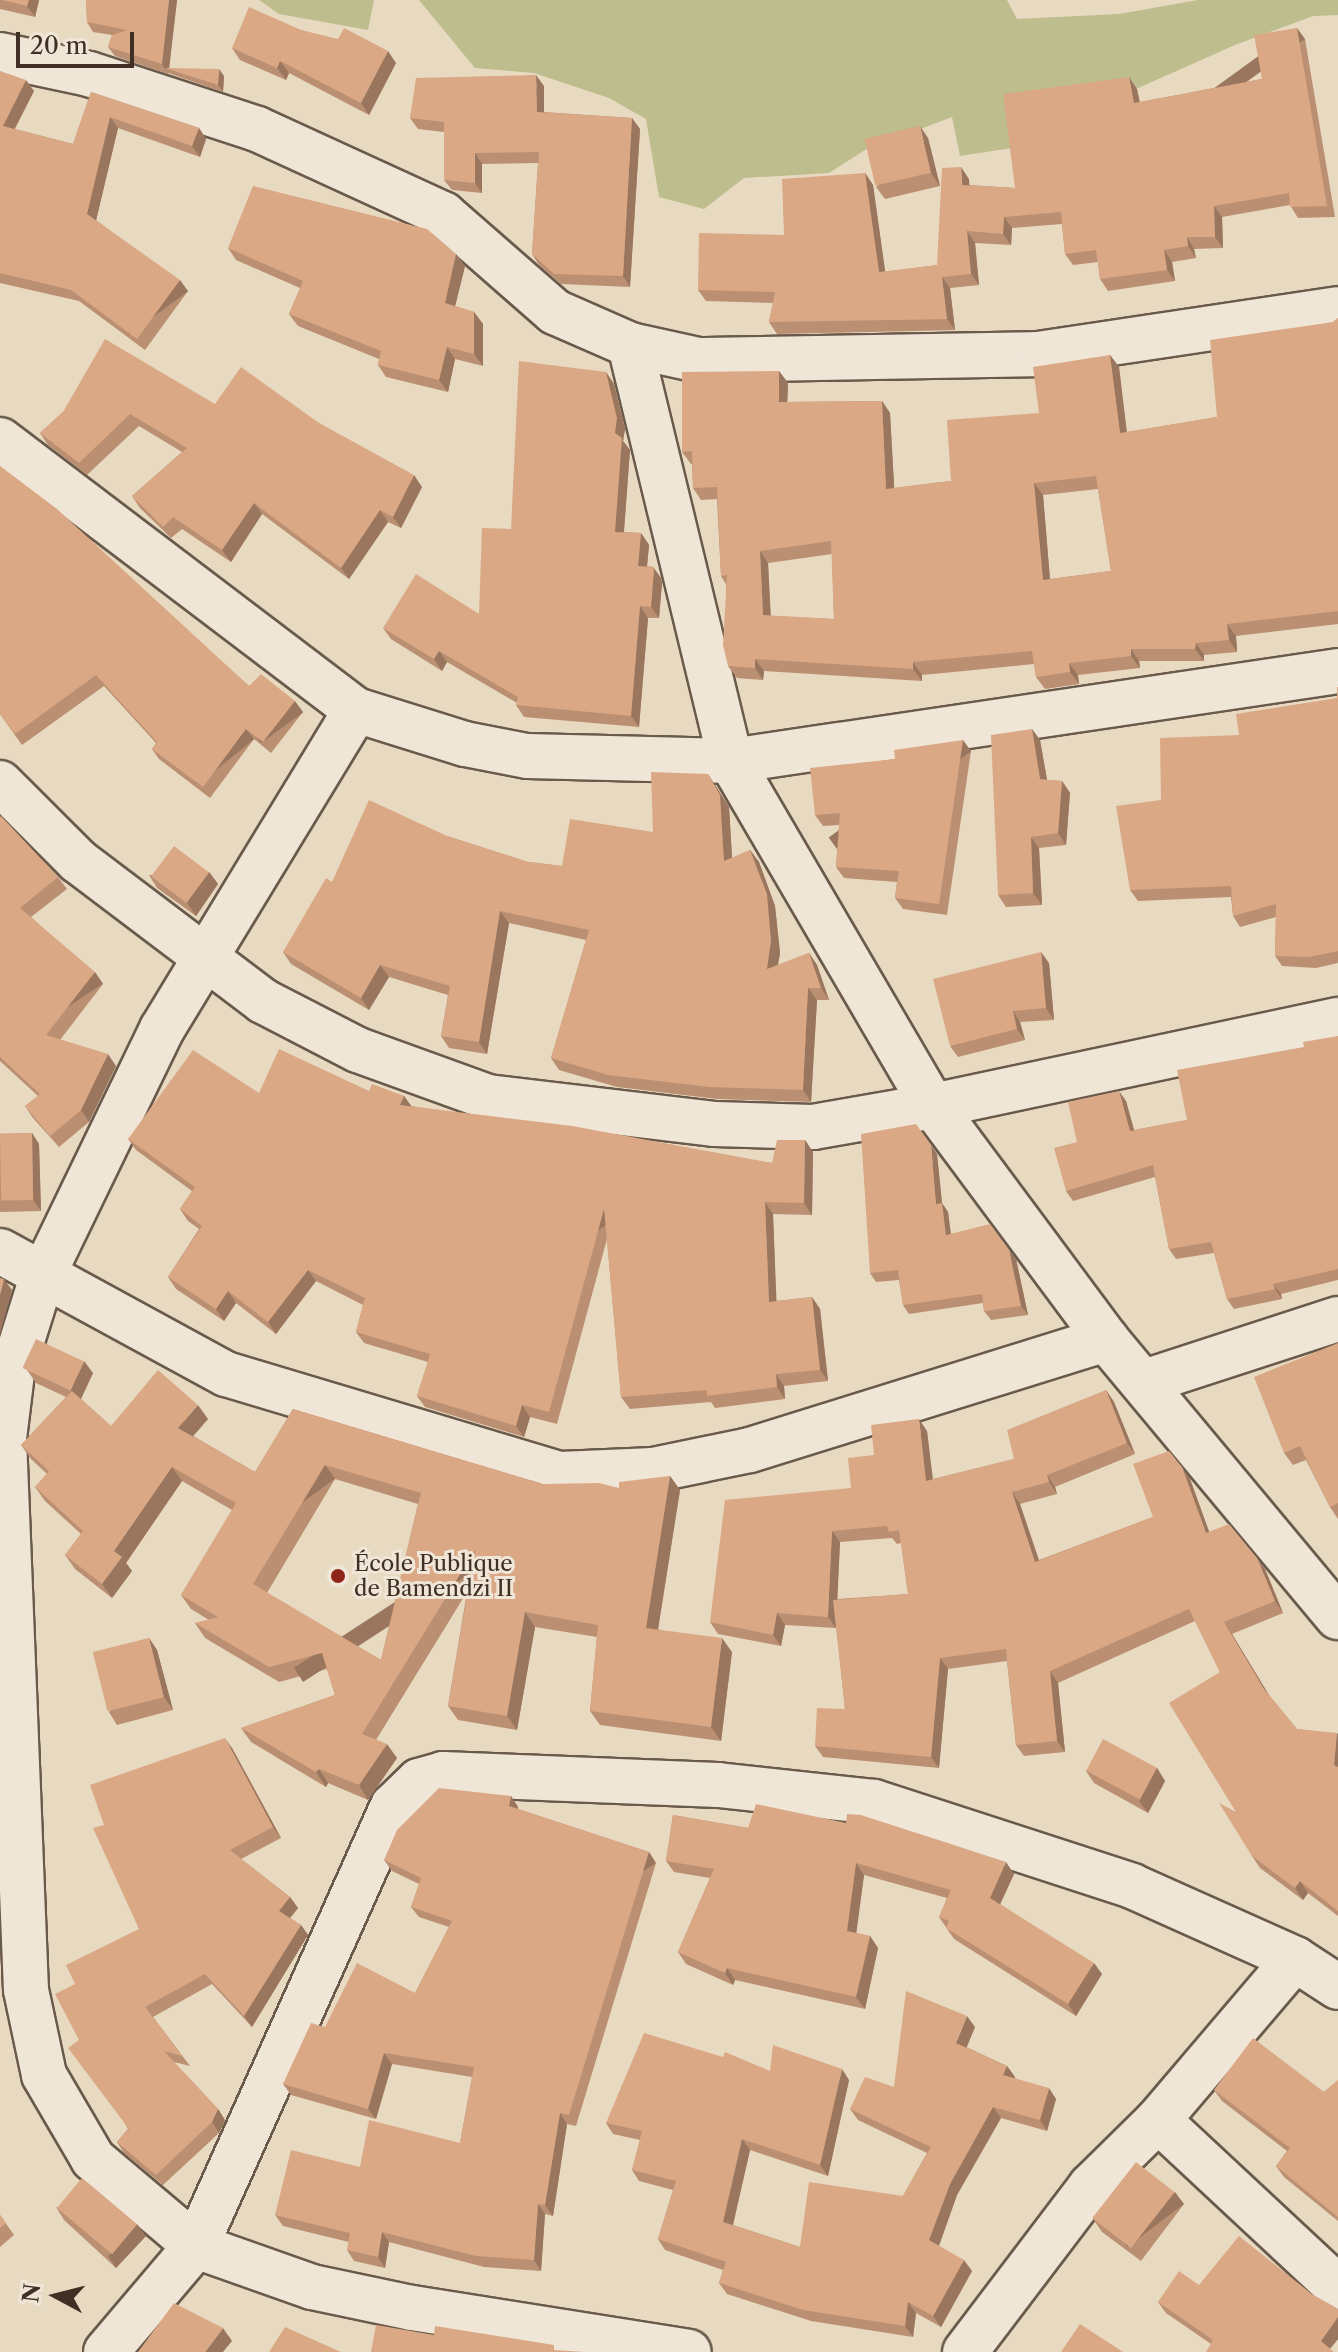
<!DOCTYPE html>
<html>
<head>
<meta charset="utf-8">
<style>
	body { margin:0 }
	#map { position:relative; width:1338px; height:2352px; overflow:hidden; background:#e8d9c1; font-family:"Libre Caslon Text",serif }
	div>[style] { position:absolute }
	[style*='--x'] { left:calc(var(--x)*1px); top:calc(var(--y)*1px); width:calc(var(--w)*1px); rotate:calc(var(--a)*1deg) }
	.green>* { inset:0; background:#bdbd8e }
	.roads { filter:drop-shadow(2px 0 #695a4b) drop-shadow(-2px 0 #695a4b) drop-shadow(0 2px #695a4b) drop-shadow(0 -2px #695a4b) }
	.minor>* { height:44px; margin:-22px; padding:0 22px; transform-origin:22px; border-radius:22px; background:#f0e6d7 }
	.wall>* { inset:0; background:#bb9072 }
	.shaded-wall>* { inset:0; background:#99765d; transform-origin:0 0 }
	.building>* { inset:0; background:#daa885; transform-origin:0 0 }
	.dots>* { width:22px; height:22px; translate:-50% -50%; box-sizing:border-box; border:4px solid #f0e6d7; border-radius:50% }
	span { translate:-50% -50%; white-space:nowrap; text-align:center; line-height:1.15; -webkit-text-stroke:6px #f0e6d7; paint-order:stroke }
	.poi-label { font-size:22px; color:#3f2f24 }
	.left { translate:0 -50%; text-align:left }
	.north { position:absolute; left:16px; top:2256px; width:80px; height:80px; -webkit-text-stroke:6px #f0e6d7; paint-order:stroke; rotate:277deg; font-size:22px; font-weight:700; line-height:32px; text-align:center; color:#3f2f24 }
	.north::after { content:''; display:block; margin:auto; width:28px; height:36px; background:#3f2f24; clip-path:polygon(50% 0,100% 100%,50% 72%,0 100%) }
	.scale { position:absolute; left:16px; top:32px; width:118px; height:36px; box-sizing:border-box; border:4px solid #3f2f24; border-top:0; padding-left:10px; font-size:24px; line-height:28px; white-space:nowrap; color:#3f2f24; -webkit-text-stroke:6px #f0e6d7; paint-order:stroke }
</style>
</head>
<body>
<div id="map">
	<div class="green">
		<i style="clip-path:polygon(259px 0,374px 0,368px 30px,279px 14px)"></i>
		<i style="clip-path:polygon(419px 0,1007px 0,1017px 19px,1119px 14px,1198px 0,1338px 0,1338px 15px,1313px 16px,1235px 45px,1100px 105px,1025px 146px,960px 156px,952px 117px,865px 150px,829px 173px,744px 178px,704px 209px,659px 197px,646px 119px,609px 98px,534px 73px,475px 68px)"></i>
	</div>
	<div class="roads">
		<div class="minor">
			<i style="--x:0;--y:55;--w:91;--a:12.1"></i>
			<i style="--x:89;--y:74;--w:177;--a:18.1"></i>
			<i style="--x:257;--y:129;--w:205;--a:24.6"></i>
			<i style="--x:443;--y:214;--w:149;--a:41.2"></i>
			<i style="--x:555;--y:312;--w:82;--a:23.7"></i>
			<i style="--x:630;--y:345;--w:70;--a:12.4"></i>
			<i style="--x:698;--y:360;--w:340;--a:-1"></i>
			<i style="--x:1038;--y:354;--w:303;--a:-8.5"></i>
			<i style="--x:630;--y:345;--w:428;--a:76.4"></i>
			<i style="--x:731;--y:761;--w:400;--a:59.7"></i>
			<i style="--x:933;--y:1106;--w:290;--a:53.4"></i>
			<i style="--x:1106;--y:1339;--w:362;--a:50.2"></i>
			<i style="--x:0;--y:440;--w:447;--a:37.2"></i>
			<i style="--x:356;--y:710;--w:114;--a:17.3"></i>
			<i style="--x:465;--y:744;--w:63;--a:11"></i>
			<i style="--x:527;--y:756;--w:204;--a:1.4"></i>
			<i style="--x:731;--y:761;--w:614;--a:-8.43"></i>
			<i style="--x:356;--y:710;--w:373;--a:121.3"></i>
			<i style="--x:162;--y:1029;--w:276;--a:115.8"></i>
			<i style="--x:42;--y:1277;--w:101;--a:107.4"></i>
			<i style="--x:12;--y:1373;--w:65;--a:97"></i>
			<i style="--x:4;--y:1438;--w:552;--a:87.72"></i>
			<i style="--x:26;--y:1990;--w:87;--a:78"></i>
			<i style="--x:44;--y:2075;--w:97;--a:59.7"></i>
			<i style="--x:93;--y:2159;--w:135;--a:40.2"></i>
			<i style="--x:196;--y:2246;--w:123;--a:19.5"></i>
			<i style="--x:312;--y:2287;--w:102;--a:11.9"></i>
			<i style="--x:412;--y:2308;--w:280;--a:9"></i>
			<i style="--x:0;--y:783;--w:110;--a:45"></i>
			<i style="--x:78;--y:861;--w:232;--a:37.1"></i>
			<i style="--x:263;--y:1001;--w:107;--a:27.3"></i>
			<i style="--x:358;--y:1050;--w:138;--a:19.9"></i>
			<i style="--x:488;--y:1097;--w:229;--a:6.8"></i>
			<i style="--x:715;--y:1124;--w:98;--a:1.8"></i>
			<i style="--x:813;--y:1127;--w:122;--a:-9.9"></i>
			<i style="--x:933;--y:1106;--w:414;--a:-12"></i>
			<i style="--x:0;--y:1251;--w:257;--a:28.6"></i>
			<i style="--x:226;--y:1374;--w:349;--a:16.7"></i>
			<i style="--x:560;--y:1474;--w:93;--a:-2.5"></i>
			<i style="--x:653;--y:1470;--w:99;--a:-11.7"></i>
			<i style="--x:750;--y:1450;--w:373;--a:-17.3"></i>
			<i style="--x:1144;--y:1382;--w:204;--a:-18"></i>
			<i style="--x:1158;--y:2120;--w:246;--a:43"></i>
			<i style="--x:106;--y:2352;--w:139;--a:-49.7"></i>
			<i style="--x:196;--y:2246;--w:482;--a:-65.9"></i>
			<i style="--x:393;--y:1806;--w:36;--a:-44"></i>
			<i style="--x:419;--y:1781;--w:25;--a:-16"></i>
			<i style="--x:443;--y:1774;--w:275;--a:2.3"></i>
			<i style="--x:718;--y:1785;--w:157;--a:6.2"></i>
			<i style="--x:874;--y:1802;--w:271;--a:18"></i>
			<i style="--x:1132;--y:1886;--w:179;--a:24.1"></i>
			<i style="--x:1295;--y:1959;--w:51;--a:33.1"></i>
			<i style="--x:965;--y:2352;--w:208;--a:-52.8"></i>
			<i style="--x:1091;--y:2186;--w:94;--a:-44.6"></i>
			<i style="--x:1158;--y:2120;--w:211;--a:-49.6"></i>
		</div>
	</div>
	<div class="wall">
		<i style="clip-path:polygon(0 0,39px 0,35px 17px,0 9px)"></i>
		<i style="clip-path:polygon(86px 0,177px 0,169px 68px,224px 76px,223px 92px,168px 73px,168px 74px,115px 56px,108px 47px,112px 35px,93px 32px,87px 22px)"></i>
		<i style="clip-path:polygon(301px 30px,396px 63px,369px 115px,289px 73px,286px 80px,240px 60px,232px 48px)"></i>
		<i style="clip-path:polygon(1305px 39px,1335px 217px,1298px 218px,1290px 205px,1222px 217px,1223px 248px,1194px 249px,1196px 258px,1172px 262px,1175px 281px,1108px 291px,1100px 279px,1098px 262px,1073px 265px,1065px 254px,1062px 224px,1012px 228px,1011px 245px,975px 243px,979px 285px,950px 288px,955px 330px,777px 334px,769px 322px,773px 303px,706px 301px,698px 290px,784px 235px,865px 173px,873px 185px,885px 272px,937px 265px,969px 179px,969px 185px,1015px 188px,1137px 89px,1140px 102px,1262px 79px)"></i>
		<i style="clip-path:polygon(0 71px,34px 91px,15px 129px,73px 144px,91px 92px,199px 128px,206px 139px,200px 157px,118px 128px,96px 220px,188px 291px,145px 350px,79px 301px,0 283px)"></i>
		<i style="clip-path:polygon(544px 86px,544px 112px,632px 118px,640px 129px,630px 287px,561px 284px,539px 265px,532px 254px,538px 163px,482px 164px,482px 193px,452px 190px,444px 180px,444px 132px,418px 129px,410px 118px)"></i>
		<i style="clip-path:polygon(928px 138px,940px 186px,885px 199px,876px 187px)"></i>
		<i style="clip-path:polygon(228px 248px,456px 254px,465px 266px,455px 306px,474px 312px,483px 324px,483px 366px,455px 359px,448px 392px,386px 377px,378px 365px,379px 359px,298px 326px,289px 314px,300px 288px,236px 260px)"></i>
		<i style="clip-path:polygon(evenodd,1338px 318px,1338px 624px,1236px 636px,1237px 652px,1204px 655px,1204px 661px,1139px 661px,1140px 668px,1078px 675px,1079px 684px,1045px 689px,1036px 677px,1034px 664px,922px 675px,922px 681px,764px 671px,763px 680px,737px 678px,728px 666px,726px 584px,721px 576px,717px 499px,701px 500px,693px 488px,692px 464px,691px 464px,682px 452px,779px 371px,788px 383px,787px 402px,882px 401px,890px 413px,894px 488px,951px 481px,1039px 413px,1110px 355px,1119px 367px,1127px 432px,1217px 417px,1338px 318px,1098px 489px,1111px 571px,1050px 579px,1043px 495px,1098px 489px,1338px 318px,832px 554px,834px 619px,771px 616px,768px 563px,832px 554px)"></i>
		<i style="clip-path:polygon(606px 372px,614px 384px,625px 429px,623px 441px,630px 450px,624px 532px,641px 533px,649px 545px,647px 566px,653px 567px,661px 578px,662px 583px,659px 618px,648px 618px,639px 727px,524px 717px,516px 705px,517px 703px,447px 662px,442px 671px,391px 639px,383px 628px,479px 614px)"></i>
		<i style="clip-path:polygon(215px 404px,319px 423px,422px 487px,401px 528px,388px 522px,349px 579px,262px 514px,231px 562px,182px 529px,171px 538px,140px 508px,132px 496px,182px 452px,139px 426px,87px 475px,48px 445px,40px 433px,63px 412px)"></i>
		<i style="clip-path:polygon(0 466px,249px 686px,303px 712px,271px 753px,254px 739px,210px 798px,159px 759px,152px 749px,156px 743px,104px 686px,22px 745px,0 714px)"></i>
		<i style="clip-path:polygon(1338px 687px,1338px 963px,1316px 968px,1282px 966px,1275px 956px,1276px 917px,1240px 927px,1233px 916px,1231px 897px,1138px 901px,1130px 890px,1161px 800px,1239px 735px,1337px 698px)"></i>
		<i style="clip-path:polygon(1032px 729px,1040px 740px,1047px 780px,1062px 781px,1070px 793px,1066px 845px,1039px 848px,1042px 905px,1006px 907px,998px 895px)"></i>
		<i style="clip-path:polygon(971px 751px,947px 915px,903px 909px,895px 898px,897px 882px,844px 878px,836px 867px,839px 825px,823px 826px,815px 815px)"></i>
		<i style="clip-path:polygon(716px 786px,729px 807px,732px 858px,750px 850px,759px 862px,775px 906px,780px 953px,778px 965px,809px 953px,817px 965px,829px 1000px,817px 1000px,811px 1102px,717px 1099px,617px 1087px,559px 1070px,551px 1058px,586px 940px,509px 923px,487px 1054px,449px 1048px,441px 1036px,448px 995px,389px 977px,369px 1010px,291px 964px,283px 952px,332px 882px,447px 836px,528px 862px,562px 866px,653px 832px)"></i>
		<i style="clip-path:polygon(0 817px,58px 877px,67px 889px,31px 917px,103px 984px,60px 1040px,116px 1066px,89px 1122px,59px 1147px,33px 1118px,25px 1106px,38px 1096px,0 1061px)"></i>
		<i style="clip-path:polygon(209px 872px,218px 884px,196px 916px,157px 888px,149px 875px)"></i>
		<i style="clip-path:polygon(1049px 963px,1054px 1020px,1020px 1022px,1025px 1040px,958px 1057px,950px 1046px)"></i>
		<i style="clip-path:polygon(1338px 1036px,1338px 1280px,1281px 1294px,1282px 1299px,1234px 1309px,1227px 1299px,1214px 1253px,1176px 1259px,1169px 1249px,1155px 1177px,1073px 1201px,1066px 1191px,1077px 1142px,1126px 1101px,1134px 1130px,1187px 1120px,1304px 1047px)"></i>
		<i style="clip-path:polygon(369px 1091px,404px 1096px,411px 1106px,772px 1163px,805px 1140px,813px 1152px,812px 1215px,773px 1214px,776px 1301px,812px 1297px,820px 1309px,828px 1381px,784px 1386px,785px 1399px,715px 1408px,711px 1402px,630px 1409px,621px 1397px,607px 1239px,557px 1424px,530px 1417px,524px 1437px,425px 1407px,417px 1396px,428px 1362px,364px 1343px,356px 1332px,363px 1305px,316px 1281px,276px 1334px,236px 1303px,224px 1321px,176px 1289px,168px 1277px,199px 1229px,188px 1221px,180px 1209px,192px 1191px,136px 1150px,128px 1139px,259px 1093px)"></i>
		<i style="clip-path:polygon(32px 1133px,39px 1144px,41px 1211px,0 1212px,0 1134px)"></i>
		<i style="clip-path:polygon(937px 1154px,942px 1203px,948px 1212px,951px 1234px,1016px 1259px,1028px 1315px,991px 1320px,984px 1311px,983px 1303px,909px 1314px,903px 1305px,899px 1280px,876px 1282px,870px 1273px)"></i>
		<i style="clip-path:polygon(1338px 1343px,1338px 1519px,1330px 1507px,1306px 1460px,1293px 1465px,1284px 1453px)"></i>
		<i style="clip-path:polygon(evenodd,27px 1370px,93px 1373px,81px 1399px,111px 1426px,208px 1419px,193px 1436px,255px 1472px,293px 1409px,543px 1484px,619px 1488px,670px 1476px,680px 1490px,658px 1629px,732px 1652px,721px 1741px,600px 1725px,590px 1711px,597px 1637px,535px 1627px,517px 1730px,458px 1720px,448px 1706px,467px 1592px,376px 1740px,397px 1758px,368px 1800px,328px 1783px,326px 1787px,251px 1742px,241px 1728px,335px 1695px,327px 1669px,279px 1682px,205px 1638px,195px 1623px,209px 1620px,191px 1609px,181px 1595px,232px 1510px,182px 1481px,126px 1563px,132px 1571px,112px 1598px,75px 1569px,65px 1555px,81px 1534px,45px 1501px,35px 1487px,47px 1474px,31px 1459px,21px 1445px,66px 1397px,36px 1383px,27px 1370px,335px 1479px,418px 1504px,381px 1660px,267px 1593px,335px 1479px)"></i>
		<i style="clip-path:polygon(evenodd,1106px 1390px,1114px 1402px,1135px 1454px,1055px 1487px,1057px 1494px,1020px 1504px,1039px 1560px,1153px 1517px,1182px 1467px,1190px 1479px,1209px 1532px,1265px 1569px,1283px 1613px,1232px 1634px,1268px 1694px,1297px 1729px,1338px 1734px,1338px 1916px,1308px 1893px,1303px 1900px,1260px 1868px,1252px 1856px,1236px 1812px,1220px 1672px,1195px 1621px,1058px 1683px,1065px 1752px,1024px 1756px,1016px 1745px,1007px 1661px,948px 1669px,939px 1768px,823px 1757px,815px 1746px,845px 1709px,836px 1624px,836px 1628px,785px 1625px,781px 1646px,718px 1634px,710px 1622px,851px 1488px,874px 1455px,927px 1431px,933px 1479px,1014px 1459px,1106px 1390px,892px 1538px,897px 1544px,901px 1543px,908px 1594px,837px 1599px,840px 1542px,892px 1538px)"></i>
		<i style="clip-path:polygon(149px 1638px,157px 1650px,173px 1710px,117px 1725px,109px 1712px)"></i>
		<i style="clip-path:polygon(232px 1748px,281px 1838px,241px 1859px,290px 1897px,298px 1908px,290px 1918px,301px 1925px,308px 1935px,252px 2027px,212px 1984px,153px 2017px,190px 2066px,174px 2062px,218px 2109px,225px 2120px,219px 2133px,163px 2185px,124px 2153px,117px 2142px,128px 2129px,79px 2040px,75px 1984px,139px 1929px,104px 1825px)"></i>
		<i style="clip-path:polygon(1157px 1768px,1165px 1781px,1148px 1813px,1094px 1783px,1086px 1771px)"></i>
		<i style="clip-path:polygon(511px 1796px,518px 1807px,518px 1809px,649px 1852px,656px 1863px,576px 2126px,567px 2124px,553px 2216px,545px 2214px,541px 2271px,484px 2267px,389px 2242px,385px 2268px,354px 2261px,347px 2250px,349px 2242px,283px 2226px,275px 2215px,360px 2167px,460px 2143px,472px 2077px,392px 2064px,376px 2119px,291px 2095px,283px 2084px,325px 2027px,415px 1993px,449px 1927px,419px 1917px,411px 1907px,419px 1884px,392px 1871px,384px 1860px)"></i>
		<i style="clip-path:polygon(673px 1815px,1014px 1874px,1000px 1904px,1102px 1974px,1076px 2016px,954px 1939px,939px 1917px,947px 1898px,864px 1875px,856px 1933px,870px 1936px,878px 1948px,865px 2009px,735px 1980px,733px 1985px,686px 1964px,678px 1952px,710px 1878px,674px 1872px,666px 1861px)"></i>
		<i style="clip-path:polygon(975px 2027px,966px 2047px,1007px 2066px,1015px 2077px,1014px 2078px,1056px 2099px,1047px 2131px,1001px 2118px,957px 2195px,939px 2246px,972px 2271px,941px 2327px,916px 2313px,913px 2337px,811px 2321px,727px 2294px,719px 2283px,723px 2270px,665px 2250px,658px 2239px,673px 2190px,639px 2181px,632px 2170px,640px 2140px,613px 2134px,606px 2123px,770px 2071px,849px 2080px,828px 2176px,750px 2150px,733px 2225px,800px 2247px,903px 2196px,927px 2153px,858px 2120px,850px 2109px,894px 2087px)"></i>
		<i style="clip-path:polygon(1338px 2080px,1338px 2221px,1284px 2177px,1276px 2166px,1287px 2151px,1222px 2101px,1214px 2090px,1324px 2092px)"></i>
		<i style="clip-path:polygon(1184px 2204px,1141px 2261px,1102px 2232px,1093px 2219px)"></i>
		<i style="clip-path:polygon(56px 2207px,146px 2236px,116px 2268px,64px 2220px)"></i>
		<i style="clip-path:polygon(0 2215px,14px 2235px,0 2247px)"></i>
		<i style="clip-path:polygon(1199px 2285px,1313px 2295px,1338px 2309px,1338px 2339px,1330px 2349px,1211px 2344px,1166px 2313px,1158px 2302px)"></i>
	</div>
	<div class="shaded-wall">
		<i style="clip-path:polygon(29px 0,39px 0,35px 17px,27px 6px)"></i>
		<i style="clip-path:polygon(169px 0,177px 0,169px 69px,165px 68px,168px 74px,162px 64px)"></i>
		<i style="left:1297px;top:28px;width:14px;height:181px;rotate:54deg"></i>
		<i style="clip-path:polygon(388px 51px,396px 63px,369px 115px,361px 103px)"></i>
		<i style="clip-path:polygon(280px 61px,289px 73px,286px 80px,277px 68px)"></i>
		<i style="clip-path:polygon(219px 69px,224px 76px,223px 92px,218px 85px)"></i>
		<i style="clip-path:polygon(536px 75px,544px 86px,544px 123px,537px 112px)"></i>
		<i style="clip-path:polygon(1129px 77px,1137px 89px,1142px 115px,1134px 103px)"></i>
		<i style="clip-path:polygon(26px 80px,34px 91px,10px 137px,3px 126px)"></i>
		<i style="clip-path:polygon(110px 117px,118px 128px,95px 225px,87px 214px)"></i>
		<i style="clip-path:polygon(632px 118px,640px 129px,630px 287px,623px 276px)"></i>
		<i style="clip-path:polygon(920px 126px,928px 138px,940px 186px,931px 173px)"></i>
		<i style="clip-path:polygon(199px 128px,206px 139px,200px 157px,192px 146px)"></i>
		<i style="clip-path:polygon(475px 153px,482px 164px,482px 193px,475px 183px)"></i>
		<i style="clip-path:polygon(961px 167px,969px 179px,970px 196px,962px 185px)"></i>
		<i style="clip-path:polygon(865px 173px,873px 185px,887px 284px,879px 272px)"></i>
		<i style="clip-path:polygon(1214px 206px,1222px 217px,1223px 248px,1215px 237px)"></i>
		<i style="clip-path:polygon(1004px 217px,1012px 228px,1011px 245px,1003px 234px)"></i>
		<i style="clip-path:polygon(967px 231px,975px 243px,979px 285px,971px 274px)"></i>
		<i style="clip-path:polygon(1187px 237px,1194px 249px,1196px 258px,1188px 246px)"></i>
		<i style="clip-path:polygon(1164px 250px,1172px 262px,1175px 281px,1167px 270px)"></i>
		<i style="clip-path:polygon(456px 254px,465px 266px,453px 315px,445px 303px)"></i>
		<i style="clip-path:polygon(942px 277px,950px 288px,955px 330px,947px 319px)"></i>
		<i style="left:180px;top:280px;width:14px;height:73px;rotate:54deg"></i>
		<i style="clip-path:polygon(474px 312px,483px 324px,483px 366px,474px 354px)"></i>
		<i style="clip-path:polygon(447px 347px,455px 359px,448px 392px,439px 380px)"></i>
		<i style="clip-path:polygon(1110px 355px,1119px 367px,1128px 445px,1120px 433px)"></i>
		<i style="clip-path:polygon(779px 371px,788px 383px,787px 414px,779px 402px)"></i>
		<i style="clip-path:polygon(606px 372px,614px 384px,625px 429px,623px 441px,630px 450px,623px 543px,615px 532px,615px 433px)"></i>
		<i style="clip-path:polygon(882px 401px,890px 413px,895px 501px,886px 489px)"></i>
		<i style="clip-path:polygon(414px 475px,422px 487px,401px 528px,393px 517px)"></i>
		<i style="clip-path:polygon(1034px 483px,1043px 495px,1051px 592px,1043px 580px)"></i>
		<i style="clip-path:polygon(254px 503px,262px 514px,231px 562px,222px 550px)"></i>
		<i style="clip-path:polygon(380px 510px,388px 522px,349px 579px,341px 568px)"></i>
		<i style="clip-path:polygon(641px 533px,649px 545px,646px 577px,638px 566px)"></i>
		<i style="clip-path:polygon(760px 551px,768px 563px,771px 627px,763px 615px)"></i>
		<i style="clip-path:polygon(653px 567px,661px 578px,662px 583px,659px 618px,651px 607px)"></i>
		<i style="clip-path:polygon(640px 606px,648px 618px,639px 727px,631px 716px)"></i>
		<i style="clip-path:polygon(1227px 624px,1236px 636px,1237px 652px,1229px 640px)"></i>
		<i style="clip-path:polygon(1196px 643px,1204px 655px,1204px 661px,1195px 649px)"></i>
		<i style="clip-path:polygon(1131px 649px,1139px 661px,1140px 668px,1131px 656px)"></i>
		<i style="clip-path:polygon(439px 651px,447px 662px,442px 671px,434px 659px)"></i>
		<i style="clip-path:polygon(755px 659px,764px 671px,763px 680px,755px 668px)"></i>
		<i style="clip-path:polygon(913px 662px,922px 675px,922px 681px,913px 669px)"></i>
		<i style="clip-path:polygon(1069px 663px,1078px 675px,1079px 684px,1070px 672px)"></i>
		<i style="left:295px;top:701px;width:14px;height:52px;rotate:54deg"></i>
		<i style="left:246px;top:729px;width:13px;height:72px;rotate:51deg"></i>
		<i style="clip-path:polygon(1032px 729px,1040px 740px,1049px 791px,1040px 779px)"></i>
		<i style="left:963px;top:740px;width:14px;height:166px;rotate:54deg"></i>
		<i style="clip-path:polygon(708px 774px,729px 807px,733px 873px,724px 861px)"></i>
		<i style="clip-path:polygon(1062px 781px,1070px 793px,1066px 845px,1058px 833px)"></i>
		<i style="clip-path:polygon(1031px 837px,1039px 848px,1042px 905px,1033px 893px)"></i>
		<i style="clip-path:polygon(750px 850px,759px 862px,775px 906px,780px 953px,775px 981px,767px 969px)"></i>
		<i style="clip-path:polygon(209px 872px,218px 884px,196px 916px,187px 903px)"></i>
		<i style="clip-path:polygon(500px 911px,509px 923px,487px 1054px,479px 1042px)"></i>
		<i style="clip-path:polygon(1041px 952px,1049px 963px,1054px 1020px,1046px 1008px)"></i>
		<i style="clip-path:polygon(809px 953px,817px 965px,829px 1000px,821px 988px)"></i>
		<i style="clip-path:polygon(380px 965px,389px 977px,369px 1010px,361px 998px)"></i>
		<i style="left:95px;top:972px;width:14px;height:80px;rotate:56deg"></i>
		<i style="clip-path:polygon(808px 988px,817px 1000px,811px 1102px,803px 1090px)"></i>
		<i style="clip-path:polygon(1013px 1011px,1020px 1022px,1025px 1040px,1017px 1029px)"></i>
		<i style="clip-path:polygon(108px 1054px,116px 1066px,89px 1122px,81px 1110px)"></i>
		<i style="clip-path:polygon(1119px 1091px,1126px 1101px,1137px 1141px,1130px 1131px)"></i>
		<i style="clip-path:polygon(404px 1096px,412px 1107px,400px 1105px)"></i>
		<i style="clip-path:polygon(32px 1133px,39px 1144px,41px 1211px,33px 1200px)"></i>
		<i style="clip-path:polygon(805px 1140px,813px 1152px,812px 1215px,804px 1203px)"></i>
		<i style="clip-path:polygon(931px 1145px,937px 1154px,942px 1203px,948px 1212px,952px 1244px,946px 1235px,936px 1204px)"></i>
		<i style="clip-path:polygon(765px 1202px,773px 1214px,777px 1314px,769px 1302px)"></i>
		<i style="left:604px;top:1209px;width:14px;height:210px;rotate:54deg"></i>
		<i style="clip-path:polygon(1009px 1250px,1016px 1259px,1028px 1315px,1021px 1306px)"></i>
		<i style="clip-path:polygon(308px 1270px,316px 1281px,276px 1334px,268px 1322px)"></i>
		<i style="clip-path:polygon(4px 1279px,12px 1290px,0 1334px,0 1294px)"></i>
		<i style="clip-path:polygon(1273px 1284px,1281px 1294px,1282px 1299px,1275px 1289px)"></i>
		<i style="clip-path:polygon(228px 1291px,236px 1303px,224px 1321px,216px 1309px)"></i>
		<i style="clip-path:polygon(812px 1297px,820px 1309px,828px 1381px,820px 1370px)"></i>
		<i style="clip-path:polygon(84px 1361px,93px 1373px,79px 1403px,71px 1390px)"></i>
		<i style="clip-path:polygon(776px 1374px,784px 1386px,785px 1399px,777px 1387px)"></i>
		<i style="clip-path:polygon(1106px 1390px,1114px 1402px,1135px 1454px,1127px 1443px)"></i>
		<i style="clip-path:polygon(198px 1405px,208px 1419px,188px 1442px,178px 1428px)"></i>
		<i style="clip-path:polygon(522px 1405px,530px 1417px,524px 1437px,516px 1426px)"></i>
		<i style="clip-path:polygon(919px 1419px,927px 1431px,934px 1492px,926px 1481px)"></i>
		<i style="left:325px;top:1465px;width:17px;height:139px;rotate:54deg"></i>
		<i style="clip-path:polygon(172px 1467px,182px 1481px,126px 1563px,132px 1571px,112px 1598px,102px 1584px,114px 1551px)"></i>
		<i style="clip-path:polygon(1182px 1467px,1190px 1479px,1214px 1545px,1206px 1533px)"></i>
		<i style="clip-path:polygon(1047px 1475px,1055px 1487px,1057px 1494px,1049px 1482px)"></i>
		<i style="clip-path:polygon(670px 1476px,680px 1490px,656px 1642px,646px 1628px)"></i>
		<i style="clip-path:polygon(1012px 1492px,1020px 1504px,1043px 1573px,1035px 1562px)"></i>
		<i style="clip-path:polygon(832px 1531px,840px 1542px,836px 1628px,828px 1617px)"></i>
		<i style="left:475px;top:1550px;width:17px;height:216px;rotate:57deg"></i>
		<i style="clip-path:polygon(1257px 1558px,1265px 1569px,1283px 1613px,1275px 1601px)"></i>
		<i style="clip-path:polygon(525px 1612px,535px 1627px,517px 1730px,507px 1716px)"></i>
		<i style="clip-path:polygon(777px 1613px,785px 1625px,781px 1646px,773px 1635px)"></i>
		<i style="clip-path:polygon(1224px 1622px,1232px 1634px,1272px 1700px,1264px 1689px)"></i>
		<i style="clip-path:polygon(149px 1638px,157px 1650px,173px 1710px,164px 1697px)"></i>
		<i style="clip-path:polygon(722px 1638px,732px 1652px,721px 1741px,711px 1727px)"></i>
		<i style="clip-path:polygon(940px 1658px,948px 1669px,939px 1768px,931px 1757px)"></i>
		<i style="clip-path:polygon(1050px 1671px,1058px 1683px,1065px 1752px,1057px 1741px)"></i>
		<i style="clip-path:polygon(1337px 1733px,1338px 1734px,1338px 1770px,1334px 1765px)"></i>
		<i style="clip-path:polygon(225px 1738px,232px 1748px,281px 1838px,273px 1827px)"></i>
		<i style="clip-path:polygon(387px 1744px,397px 1758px,368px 1800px,359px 1785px)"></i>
		<i style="clip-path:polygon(1157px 1768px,1165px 1781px,1148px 1813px,1139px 1801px)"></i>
		<i style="clip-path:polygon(319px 1769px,328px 1783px,326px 1787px,316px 1772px)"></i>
		<i style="clip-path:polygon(511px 1796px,518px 1807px,516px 1817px,509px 1806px)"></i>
		<i style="left:649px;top:1852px;width:13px;height:275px;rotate:58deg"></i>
		<i style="clip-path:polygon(1006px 1862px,1014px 1874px,998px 1909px,990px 1898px)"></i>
		<i style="clip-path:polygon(856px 1863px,864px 1875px,855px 1943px,847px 1931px)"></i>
		<i style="clip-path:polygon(1300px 1881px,1308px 1893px,1303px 1900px,1295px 1888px)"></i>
		<i style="clip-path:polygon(290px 1897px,298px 1908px,287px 1922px,279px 1911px)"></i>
		<i style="clip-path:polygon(301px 1925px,308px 1935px,252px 2027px,244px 2016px)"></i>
		<i style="clip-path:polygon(870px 1936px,878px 1948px,865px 2009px,856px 1997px)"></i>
		<i style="clip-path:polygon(1094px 1963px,1102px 1974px,1076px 2016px,1068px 2004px)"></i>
		<i style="clip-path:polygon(727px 1968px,735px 1980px,733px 1985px,725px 1973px)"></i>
		<i style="clip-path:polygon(967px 2016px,975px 2027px,964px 2054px,956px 2043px)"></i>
		<i style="clip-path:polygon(384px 2053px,392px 2064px,376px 2119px,368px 2109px)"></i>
		<i style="clip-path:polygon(1007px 2066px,1015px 2077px,1011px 2086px,1003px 2075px)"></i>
		<i style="clip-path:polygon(842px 2069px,849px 2080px,828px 2176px,820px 2165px)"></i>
		<i style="clip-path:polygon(1049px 2088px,1056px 2099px,1047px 2131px,1040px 2120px)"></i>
		<i style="clip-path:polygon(993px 2107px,1001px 2118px,957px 2195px,937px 2251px,929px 2240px,950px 2184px)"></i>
		<i style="clip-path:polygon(218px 2109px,225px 2120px,219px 2133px,212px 2122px)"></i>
		<i style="clip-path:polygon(560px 2113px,567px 2124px,553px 2216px,545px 2205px)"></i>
		<i style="clip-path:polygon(742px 2139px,750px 2150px,731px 2233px,723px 2222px)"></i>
		<i style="left:1175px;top:2192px;width:15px;height:71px;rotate:53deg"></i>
		<i style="clip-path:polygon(538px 2204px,545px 2214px,541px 2271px,534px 2260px)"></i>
		<i style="clip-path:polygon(137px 2224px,146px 2236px,116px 2268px,108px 2256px)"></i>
		<i style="clip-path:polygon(382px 2232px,389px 2242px,385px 2268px,378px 2257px)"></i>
		<i style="clip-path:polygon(964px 2260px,972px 2271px,941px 2327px,933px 2316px)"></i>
		<i style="clip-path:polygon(908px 2302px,916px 2313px,913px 2337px,905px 2326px)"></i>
		<i style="clip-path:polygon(1338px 2317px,1338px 2339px,1328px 2351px,1321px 2341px)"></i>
		<i style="clip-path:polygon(223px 2328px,232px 2341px,223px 2352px,205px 2352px)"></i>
	</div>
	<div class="building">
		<i style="clip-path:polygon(2px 0,29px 0,27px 6px)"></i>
		<i style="clip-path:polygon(86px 0,169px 0,162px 64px,108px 47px,112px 35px,127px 30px,87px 22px)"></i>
		<i style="clip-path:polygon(249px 7px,301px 30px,338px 39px,344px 28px,388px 51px,361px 103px,280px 61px,277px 68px,232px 48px)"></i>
		<i style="clip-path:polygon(1297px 28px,1327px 206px,1290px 207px,1289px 193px,1214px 206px,1215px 237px,1187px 237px,1188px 246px,1164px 250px,1167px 270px,1100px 279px,1096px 250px,1065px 254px,1061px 212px,1004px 217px,1003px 234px,967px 231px,971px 274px,942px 277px,947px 319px,769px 322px,775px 292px,698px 290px,699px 233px,784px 235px,782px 179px,865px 173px,879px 272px,937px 265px,942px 168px,961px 167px,962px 185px,1015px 188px,1003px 94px,1129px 77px,1134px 103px,1262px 79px,1254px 35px)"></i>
		<i style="clip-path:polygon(165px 68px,219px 69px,218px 85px)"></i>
		<i style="clip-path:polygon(0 71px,26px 80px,3px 126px,73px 144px,91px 92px,199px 128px,192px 146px,110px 117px,87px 214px,180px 280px,137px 339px,71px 290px,0 273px)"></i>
		<i style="clip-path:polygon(536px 75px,537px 112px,632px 118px,623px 276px,554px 274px,532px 254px,539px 152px,475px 153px,475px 183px,444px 180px,444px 122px,410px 118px,416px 78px)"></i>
		<i style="left:920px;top:126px;width:48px;height:57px;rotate:77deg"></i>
		<i style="clip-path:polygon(253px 186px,427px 229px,456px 254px,445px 303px,474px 312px,474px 354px,447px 347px,439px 380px,378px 365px,381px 351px,289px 314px,303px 281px,228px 248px)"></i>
		<i style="clip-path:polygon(evenodd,1338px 318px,1338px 611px,1227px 624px,1229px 640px,1196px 643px,1195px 649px,1131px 649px,1131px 656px,1069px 663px,1070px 672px,1036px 677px,1032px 651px,913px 662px,913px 669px,755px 659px,755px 668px,728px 666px,723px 645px,727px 575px,721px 576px,717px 487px,693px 488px,692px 451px,682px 452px,682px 372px,779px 371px,779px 402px,882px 401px,886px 489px,951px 481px,947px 420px,1039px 413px,1033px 367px,1110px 355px,1120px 433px,1217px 417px,1210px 340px,1333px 322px,1338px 318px,1096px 476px,1111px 571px,1043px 580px,1034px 483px,1096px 476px,1338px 318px,831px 541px,834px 619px,763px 615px,760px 551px,831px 541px)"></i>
		<i style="clip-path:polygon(105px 339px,215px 404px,241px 367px,319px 423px,414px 475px,393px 517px,380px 510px,341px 568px,254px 503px,222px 550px,173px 517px,163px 527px,132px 496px,187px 448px,130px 414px,79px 463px,40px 433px,63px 412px)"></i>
		<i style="clip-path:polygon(519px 361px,606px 372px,617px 418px,615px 433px,622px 438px,615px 532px,641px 533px,638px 566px,653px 567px,654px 571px,651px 607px,640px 606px,631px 716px,516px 705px,518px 697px,439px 651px,434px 659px,383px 628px,416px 574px,479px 614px,482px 528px,511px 529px)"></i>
		<i style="clip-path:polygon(0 466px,57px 509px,249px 686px,261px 674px,295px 701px,263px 742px,246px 729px,203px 787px,152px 749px,157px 742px,96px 675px,15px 734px,0 714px)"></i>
		<i style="clip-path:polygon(1337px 687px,1338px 687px,1338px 951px,1309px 957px,1275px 956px,1276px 904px,1233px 916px,1231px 886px,1130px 890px,1116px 806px,1161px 800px,1160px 738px,1239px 735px,1236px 714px,1337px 698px)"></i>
		<i style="clip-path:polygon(1032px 729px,1040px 779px,1062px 781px,1058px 833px,1031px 837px,1033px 893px,998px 895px,991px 735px)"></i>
		<i style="clip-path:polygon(963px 740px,939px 904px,895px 898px,899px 871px,836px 867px,840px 813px,815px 815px,810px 768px,895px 759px,894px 750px)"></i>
		<i style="clip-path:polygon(651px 772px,708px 774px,720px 795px,724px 861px,750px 850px,767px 894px,771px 941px,767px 969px,809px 953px,821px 988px,808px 988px,803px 1090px,709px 1087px,608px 1075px,551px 1058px,589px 930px,500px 911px,479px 1042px,441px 1036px,450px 986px,380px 965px,361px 998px,283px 952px,326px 878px,332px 882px,369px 800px,447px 836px,528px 862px,562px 866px,570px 819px,653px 832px)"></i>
		<i style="clip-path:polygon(1px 816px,58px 877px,20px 908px,95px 972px,46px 1035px,108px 1054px,81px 1110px,50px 1136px,25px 1106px,40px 1094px,0 1057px,0 817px)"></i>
		<i style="left:174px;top:846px;width:44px;height:38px;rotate:37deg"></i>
		<i style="clip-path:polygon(1041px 952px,1046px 1008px,1013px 1011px,1017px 1029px,950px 1046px,933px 979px)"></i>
		<i style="clip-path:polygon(1338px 1036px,1338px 1269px,1273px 1284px,1275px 1289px,1227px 1299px,1211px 1242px,1169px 1249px,1153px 1165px,1066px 1191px,1054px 1148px,1077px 1142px,1068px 1102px,1119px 1091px,1130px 1131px,1187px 1120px,1177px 1070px,1304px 1047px,1303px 1042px)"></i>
		<i style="clip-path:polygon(279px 1049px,369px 1091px,372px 1084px,404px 1096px,400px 1105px,572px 1126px,772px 1163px,777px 1140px,805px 1140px,804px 1203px,765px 1202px,769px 1302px,812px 1297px,820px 1370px,776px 1374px,777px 1387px,707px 1396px,707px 1390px,621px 1397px,604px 1209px,549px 1412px,522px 1405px,516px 1426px,417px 1396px,430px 1354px,356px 1332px,365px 1298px,308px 1270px,268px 1322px,228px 1291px,216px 1309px,168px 1277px,202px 1226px,180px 1209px,195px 1187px,128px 1139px,193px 1050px,259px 1093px)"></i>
		<i style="clip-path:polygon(916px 1124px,931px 1145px,936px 1204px,942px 1203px,946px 1235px,990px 1224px,1009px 1250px,1021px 1306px,984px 1311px,982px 1294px,903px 1305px,898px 1270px,870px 1273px,861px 1134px)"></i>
		<i style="left:32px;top:1133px;width:67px;height:32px;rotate:89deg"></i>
		<i style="clip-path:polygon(0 1278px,4px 1279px,0 1294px)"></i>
		<i style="left:36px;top:1339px;width:53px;height:32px;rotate:25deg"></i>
		<i style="clip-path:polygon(1338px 1343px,1338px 1503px,1330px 1507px,1300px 1446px,1284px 1453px,1254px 1377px)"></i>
		<i style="clip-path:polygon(evenodd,158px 1370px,198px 1405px,178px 1428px,255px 1472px,293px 1409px,543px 1484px,599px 1483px,619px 1488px,619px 1482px,670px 1476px,646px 1628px,722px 1638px,711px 1727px,590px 1711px,598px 1625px,525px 1612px,507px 1716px,448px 1706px,475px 1550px,362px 1734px,387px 1744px,359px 1785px,319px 1769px,316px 1772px,241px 1728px,335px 1695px,322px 1653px,269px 1667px,195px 1623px,218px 1617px,181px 1595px,236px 1503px,172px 1467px,114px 1551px,122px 1557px,102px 1584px,65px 1555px,83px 1531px,35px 1487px,49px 1471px,21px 1445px,72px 1391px,111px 1426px,158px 1370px,325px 1465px,421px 1493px,381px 1660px,253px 1584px,325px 1465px)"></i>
		<i style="clip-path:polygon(1106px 1390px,1127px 1443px,1047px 1475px,1049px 1482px,1012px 1492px,1035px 1562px,1153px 1517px,1133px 1464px,1169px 1451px,1182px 1467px,1206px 1533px,1229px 1524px,1257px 1558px,1275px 1601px,1224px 1622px,1264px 1689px,1297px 1729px,1337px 1733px,1334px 1765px,1338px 1767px,1338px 1911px,1300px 1881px,1295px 1888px,1252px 1856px,1219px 1803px,1236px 1812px,1169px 1703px,1220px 1672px,1189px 1609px,1050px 1671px,1057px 1741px,1016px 1745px,1006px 1649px,940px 1658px,931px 1757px,815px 1746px,817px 1708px,845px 1709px,833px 1600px,908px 1594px,899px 1530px,889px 1532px,887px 1526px,832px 1531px,828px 1617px,777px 1613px,773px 1635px,710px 1622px,725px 1500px,851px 1488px,848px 1458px,874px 1455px,871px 1425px,919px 1419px,926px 1481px,1014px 1459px,1007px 1430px)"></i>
		<i style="left:149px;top:1638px;width:61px;height:58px;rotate:76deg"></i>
		<i style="clip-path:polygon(225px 1738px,273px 1827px,230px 1850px,290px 1897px,279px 1911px,301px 1925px,244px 2016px,205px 1974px,145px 2007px,182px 2056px,164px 2051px,218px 2109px,212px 2122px,156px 2175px,117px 2142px,129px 2129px,68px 2048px,79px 2040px,55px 1994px,75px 1984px,66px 1965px,139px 1929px,93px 1828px,104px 1825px,90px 1785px)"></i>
		<i style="left:1103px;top:1739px;width:61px;height:36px;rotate:28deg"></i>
		<i style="clip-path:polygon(439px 1788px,511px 1796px,509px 1806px,649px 1852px,569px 2115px,560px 2113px,545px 2205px,538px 2204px,534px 2260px,476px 2256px,382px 2232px,378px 2257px,347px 2250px,350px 2233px,275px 2215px,291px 2150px,360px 2167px,369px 2120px,460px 2143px,474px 2067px,384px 2053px,368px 2109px,283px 2084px,311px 2023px,325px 2027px,357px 1963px,415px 1993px,452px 1921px,411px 1907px,421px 1878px,384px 1860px,397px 1830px)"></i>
		<i style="clip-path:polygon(756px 1804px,846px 1823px,847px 1814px,861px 1815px,1006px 1862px,990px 1898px,1094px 1963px,1068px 2004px,946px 1928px,949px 1921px,939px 1917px,951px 1890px,856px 1863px,847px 1931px,870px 1936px,856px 1997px,727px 1968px,725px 1973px,678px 1952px,714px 1869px,666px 1861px,673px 1815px,748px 1828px)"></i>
		<i style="clip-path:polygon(906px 1991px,967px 2016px,956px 2043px,1007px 2066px,1003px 2075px,1049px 2088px,1040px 2120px,993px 2107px,950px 2184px,929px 2240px,964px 2260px,933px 2316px,908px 2302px,905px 2326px,803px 2310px,719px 2283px,726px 2262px,658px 2239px,676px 2181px,632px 2170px,642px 2131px,606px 2123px,644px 2033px,723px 2057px,725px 2052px,770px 2071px,773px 2045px,842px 2069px,820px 2165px,742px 2139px,723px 2222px,800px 2247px,809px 2182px,903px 2196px,931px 2147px,850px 2109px,865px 2077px,894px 2087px)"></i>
		<i style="clip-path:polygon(1253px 2038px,1324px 2092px,1338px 2080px,1338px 2217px,1276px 2166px,1290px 2148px,1214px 2090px)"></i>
		<i style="left:1136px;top:2162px;width:49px;height:71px;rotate:38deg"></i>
		<i style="left:82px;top:2178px;width:72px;height:39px;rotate:40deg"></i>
		<i style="clip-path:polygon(0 2215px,6px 2223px,0 2228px)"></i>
		<i style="clip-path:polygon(1239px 2236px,1313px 2295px,1338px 2309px,1338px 2317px,1321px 2341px,1334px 2352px,1206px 2352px,1213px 2340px,1158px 2302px,1179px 2271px,1199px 2285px)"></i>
		<i style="clip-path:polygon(174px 2303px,223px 2328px,205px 2352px,138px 2352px)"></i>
		<i style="clip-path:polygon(1080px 2324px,1123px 2352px,1061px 2352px)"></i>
		<i style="clip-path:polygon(376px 2325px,434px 2335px,435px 2326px,554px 2345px,554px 2350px,585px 2352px,371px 2352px)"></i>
		<i style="clip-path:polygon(285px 2327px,341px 2352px,269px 2352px)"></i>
	</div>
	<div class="dots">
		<i style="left:338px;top:1576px;background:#8f2418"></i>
	</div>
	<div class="poi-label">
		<span class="left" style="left:354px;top:1576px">École Publique<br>de Bamendzi II</span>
	</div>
	<div class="north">N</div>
	<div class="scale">20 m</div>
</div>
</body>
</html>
